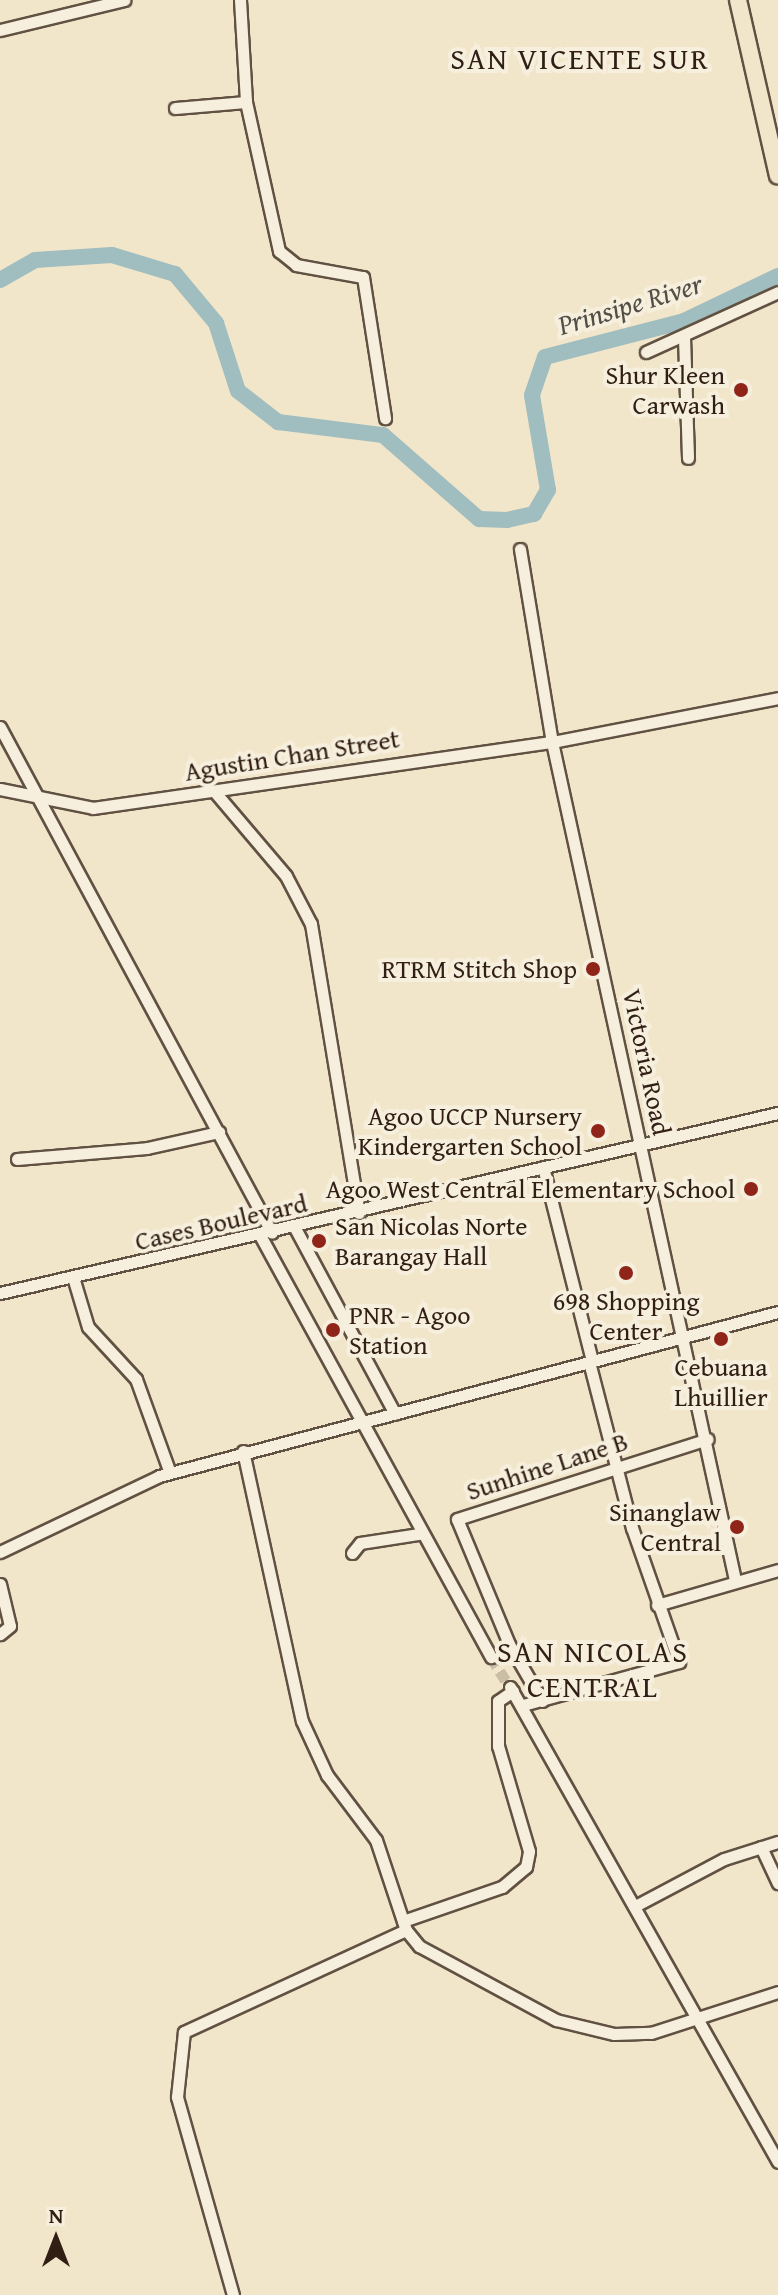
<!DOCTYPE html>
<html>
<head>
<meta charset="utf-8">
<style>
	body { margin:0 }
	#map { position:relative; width:778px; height:2295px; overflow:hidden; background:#f2e6ca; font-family:"Gentium Book Plus",serif }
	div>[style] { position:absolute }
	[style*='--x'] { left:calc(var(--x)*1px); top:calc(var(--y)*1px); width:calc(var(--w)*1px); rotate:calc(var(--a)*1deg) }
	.river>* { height:16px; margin:-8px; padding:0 8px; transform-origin:8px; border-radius:8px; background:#a0bdc0 }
	.minor-tunnel>* { height:11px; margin-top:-5.5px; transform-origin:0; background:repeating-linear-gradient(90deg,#cbbea6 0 11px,transparent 0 16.5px) }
	.roads { filter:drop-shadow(2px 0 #615142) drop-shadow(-2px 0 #615142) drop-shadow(0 2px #615142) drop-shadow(0 -2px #615142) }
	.minor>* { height:11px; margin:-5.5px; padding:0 5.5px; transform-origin:5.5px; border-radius:5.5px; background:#f7efdd }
	.highway>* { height:16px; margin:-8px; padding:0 8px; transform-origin:8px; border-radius:8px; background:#f2e6ca }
	.dots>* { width:22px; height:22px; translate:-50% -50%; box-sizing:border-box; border:4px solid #f7efdd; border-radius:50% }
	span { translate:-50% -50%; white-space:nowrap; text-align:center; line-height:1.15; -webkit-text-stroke:8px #f7efdd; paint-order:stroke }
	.poi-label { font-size:26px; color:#311f15 }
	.right { translate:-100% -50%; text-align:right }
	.left { translate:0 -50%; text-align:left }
	.street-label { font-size:26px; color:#311f15 }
	.water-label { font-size:28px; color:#524e48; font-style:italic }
	.quarter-label { font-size:30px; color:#311f15; letter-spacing:2px }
	.north { position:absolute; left:16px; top:2199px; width:80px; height:80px; -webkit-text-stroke:6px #f7efdd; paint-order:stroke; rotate:0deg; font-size:22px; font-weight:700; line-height:32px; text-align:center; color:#311f15 }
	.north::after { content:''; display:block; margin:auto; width:28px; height:36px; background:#311f15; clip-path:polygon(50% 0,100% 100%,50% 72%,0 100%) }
</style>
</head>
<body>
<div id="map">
	<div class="river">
		<i style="--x:0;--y:280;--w:40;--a:-29.7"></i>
		<i style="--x:35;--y:260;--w:77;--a:-3.7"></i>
		<i style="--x:112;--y:255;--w:66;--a:16.8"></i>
		<i style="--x:175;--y:274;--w:64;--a:50.1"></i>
		<i style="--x:216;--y:323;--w:71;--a:72.1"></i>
		<i style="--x:238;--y:391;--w:51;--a:37.8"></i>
		<i style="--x:278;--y:422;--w:106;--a:7.1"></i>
		<i style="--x:383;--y:435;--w:128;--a:41.2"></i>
		<i style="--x:479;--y:519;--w:28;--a:2"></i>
		<i style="--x:507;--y:520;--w:28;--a:-13"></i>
		<i style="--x:534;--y:514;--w:28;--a:-60"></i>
		<i style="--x:548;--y:490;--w:96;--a:-99.6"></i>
		<i style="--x:532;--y:395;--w:40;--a:-71.1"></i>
		<i style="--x:545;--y:357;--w:144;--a:-14.5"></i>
		<i style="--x:684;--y:321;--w:104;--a:-25.6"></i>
	</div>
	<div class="minor-tunnel">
		<i style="--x:491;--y:1657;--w:36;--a:58"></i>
	</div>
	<div class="roads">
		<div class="minor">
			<i style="--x:240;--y:0;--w:102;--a:86.6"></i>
			<i style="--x:246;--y:102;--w:153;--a:77.5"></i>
			<i style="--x:279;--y:251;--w:22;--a:39"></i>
			<i style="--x:296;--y:265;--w:68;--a:10.2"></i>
			<i style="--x:363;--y:277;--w:143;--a:81.1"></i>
			<i style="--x:0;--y:30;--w:128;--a:-13.6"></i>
			<i style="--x:175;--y:108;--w:71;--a:-4.8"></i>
			<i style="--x:684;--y:337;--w:121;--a:88.1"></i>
			<i style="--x:646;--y:352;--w:145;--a:-24.4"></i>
			<i style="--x:520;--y:549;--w:196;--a:80.6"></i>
			<i style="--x:552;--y:742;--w:858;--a:77.68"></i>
			<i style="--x:0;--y:727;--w:574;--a:61.74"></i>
			<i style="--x:0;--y:789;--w:95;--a:11.5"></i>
			<i style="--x:93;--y:808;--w:464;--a:-8.2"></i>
			<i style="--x:552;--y:742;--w:230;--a:-11"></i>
			<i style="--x:214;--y:791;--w:111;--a:49.7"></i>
			<i style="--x:286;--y:876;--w:54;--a:62.5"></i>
			<i style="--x:311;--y:924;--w:293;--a:80.6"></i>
			<i style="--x:17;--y:1159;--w:130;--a:-4.8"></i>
			<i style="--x:147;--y:1148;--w:74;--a:-12.5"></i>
			<i style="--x:543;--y:1167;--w:200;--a:75.8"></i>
			<i style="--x:295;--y:1228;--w:211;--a:61.7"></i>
			<i style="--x:261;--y:1237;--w:479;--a:61.3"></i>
			<i style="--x:73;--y:1277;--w:52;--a:73.3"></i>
			<i style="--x:88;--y:1327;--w:71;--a:47.3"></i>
			<i style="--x:136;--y:1379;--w:100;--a:70.1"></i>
			<i style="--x:0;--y:1293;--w:799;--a:-13.03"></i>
			<i style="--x:243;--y:1451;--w:276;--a:77.7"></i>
			<i style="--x:302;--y:1721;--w:60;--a:65.2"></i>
			<i style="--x:327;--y:1775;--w:81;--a:53"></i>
			<i style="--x:376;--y:1840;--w:95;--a:71.6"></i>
			<i style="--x:406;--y:1930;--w:21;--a:51"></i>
			<i style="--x:419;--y:1946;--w:156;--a:28.4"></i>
			<i style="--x:556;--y:2020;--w:60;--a:13.6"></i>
			<i style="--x:614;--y:2034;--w:37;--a:-2"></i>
			<i style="--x:651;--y:2033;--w:133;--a:-17.9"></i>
			<i style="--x:0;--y:1552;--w:176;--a:-25.5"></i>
			<i style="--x:159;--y:1476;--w:640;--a:-14.84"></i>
			<i style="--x:352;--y:1553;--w:13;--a:-51"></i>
			<i style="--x:360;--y:1543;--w:60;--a:-8.7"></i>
			<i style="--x:0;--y:1584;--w:43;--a:76.6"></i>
			<i style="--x:10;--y:1626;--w:13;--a:141"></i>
			<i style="--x:657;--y:1605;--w:126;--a:-16.1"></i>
			<i style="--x:510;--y:1687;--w:545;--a:60.57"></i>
			<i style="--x:542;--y:1701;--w:66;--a:-120.1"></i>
			<i style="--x:509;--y:1644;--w:135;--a:-112.6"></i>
			<i style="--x:457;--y:1519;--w:263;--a:-17.7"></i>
			<i style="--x:523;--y:1705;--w:162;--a:-15.4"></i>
			<i style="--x:679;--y:1662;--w:142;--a:-109.3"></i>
			<i style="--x:632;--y:1528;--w:171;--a:-104.5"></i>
			<i style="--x:761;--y:1847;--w:40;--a:65"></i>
			<i style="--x:637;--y:1905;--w:98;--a:-27.9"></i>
			<i style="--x:724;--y:1859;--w:57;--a:-17.5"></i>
			<i style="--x:403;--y:1921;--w:105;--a:-19"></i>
			<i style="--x:502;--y:1887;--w:31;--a:-40"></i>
			<i style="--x:526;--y:1867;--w:16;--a:-79"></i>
			<i style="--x:529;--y:1851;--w:109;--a:-106.4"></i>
			<i style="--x:498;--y:1746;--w:45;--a:-90"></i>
			<i style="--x:498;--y:1701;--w:18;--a:-34"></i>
			<i style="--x:233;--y:2295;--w:206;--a:-105.8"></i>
			<i style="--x:177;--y:2097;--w:65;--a:-83.9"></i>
			<i style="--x:184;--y:2032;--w:244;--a:-24.7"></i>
		</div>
		<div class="highway">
			<i style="--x:738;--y:0;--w:180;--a:77.2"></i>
		</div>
	</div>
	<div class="dots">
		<i style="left:741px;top:390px;background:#8f2418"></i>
		<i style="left:593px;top:969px;background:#8f2418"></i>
		<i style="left:598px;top:1131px;background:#8f2418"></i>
		<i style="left:751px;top:1189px;background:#8f2418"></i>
		<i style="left:319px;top:1241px;background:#8f2418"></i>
		<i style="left:626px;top:1273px;background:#8f2418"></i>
		<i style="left:333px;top:1330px;background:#8f2418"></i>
		<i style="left:721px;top:1339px;background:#8f2418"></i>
		<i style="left:737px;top:1527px;background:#8f2418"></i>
	</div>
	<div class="poi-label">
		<span class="right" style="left:725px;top:390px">Shur Kleen<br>Carwash</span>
		<span class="right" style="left:577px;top:969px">RTRM Stitch Shop</span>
		<span class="right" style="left:582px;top:1131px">Agoo UCCP Nursery<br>Kindergarten School</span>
		<span class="right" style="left:735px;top:1189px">Agoo West Central Elementary School</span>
		<span class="left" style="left:335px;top:1241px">San Nicolas Norte<br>Barangay Hall</span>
		<span style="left:626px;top:1316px">698 Shopping<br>Center</span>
		<span class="left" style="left:349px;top:1330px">PNR - Agoo<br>Station</span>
		<span style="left:721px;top:1382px">Cebuana<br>Lhuillier</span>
		<span class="right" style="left:721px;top:1527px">Sinanglaw<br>Central</span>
	</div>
	<div class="street-label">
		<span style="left:292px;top:755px;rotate:-9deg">Agustin Chan Street</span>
		<span style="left:647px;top:1062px;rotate:78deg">Victoria Road</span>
		<span style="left:221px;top:1222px;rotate:-13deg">Cases Boulevard</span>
		<span style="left:547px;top:1466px;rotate:-18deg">Sunhine Lane B</span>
	</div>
	<div class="water-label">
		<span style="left:630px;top:304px;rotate:-17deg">Prinsipe River</span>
	</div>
	<div class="quarter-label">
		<span style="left:580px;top:58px">SAN VICENTE SUR</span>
		<span style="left:593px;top:1668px">SAN NICOLAS<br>CENTRAL</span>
	</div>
	<div class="north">N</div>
</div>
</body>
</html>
